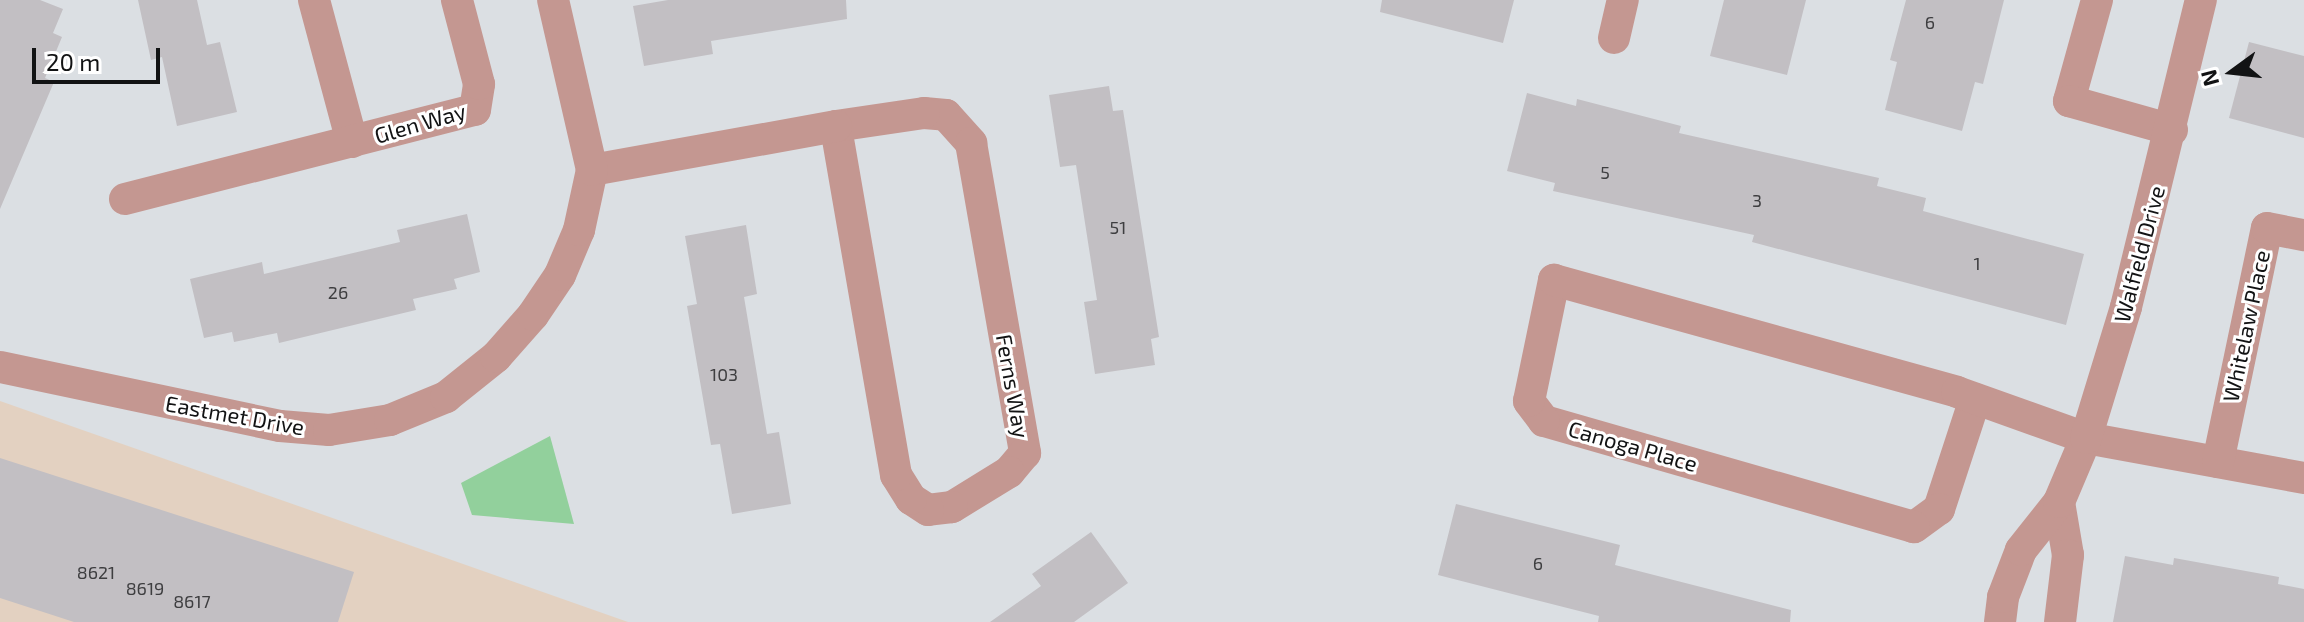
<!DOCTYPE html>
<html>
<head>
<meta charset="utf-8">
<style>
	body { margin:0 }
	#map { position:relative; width:2304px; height:622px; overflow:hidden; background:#dbdfe3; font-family:"Exo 2",sans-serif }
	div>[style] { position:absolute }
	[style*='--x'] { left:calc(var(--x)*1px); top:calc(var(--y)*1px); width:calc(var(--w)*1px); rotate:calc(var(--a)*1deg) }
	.commercial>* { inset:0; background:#e3d1c1 }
	.green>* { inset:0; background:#92d09c }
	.building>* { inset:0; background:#c2bfc3 }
	.street>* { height:32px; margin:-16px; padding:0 16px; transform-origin:16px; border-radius:16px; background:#c49791 }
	span { translate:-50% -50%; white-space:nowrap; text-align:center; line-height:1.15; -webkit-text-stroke:6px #fff; paint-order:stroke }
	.number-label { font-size:18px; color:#3e3e40 }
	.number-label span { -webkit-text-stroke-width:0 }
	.street-label { font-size:22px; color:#121314 }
	.north { position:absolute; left:2192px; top:32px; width:80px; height:80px; -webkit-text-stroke:6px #fff; paint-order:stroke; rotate:255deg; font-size:22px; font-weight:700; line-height:32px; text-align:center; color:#121314 }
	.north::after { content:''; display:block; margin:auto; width:28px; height:36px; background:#121314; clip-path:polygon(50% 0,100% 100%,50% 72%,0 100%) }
	.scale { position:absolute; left:32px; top:48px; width:128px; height:36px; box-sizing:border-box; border:4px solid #121314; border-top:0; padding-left:10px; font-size:24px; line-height:28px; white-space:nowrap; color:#121314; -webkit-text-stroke:6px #fff; paint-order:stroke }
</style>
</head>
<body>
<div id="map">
	<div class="commercial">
		<i style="clip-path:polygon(0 401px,628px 622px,0 622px)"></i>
	</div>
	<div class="green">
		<i style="clip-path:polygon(550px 436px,574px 524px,472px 515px,461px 483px)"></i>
	</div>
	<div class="building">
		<i style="clip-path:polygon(0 0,40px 0,63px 9px,53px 33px,62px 37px,45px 78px,54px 82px,0 209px)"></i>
		<i style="clip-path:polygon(138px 0,197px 0,207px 45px,220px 42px,237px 112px,177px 126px,162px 57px,151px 60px)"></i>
		<i style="clip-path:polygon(668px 0,846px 0,847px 19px,711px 41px,713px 54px,644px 66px,633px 6px)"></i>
		<i style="clip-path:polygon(1382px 0,1514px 0,1503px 43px,1380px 12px)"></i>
		<i style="clip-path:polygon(1724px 0,1806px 0,1787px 75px,1710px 56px)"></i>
		<i style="clip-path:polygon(1906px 0,2004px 0,1983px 84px,1975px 82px,1962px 131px,1885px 110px,1897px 62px,1890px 60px)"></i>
		<i style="clip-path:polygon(2249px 42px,2304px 56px,2304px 138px,2229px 118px)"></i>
		<i style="clip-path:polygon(1109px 86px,1113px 111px,1123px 110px,1159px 337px,1151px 339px,1155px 365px,1095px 374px,1084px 302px,1097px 300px,1076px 165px,1060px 167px,1049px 95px)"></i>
		<i style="clip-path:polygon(1527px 93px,1576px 106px,1577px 99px,1681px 126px,1679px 133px,1879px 178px,1877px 186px,1926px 198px,1923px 211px,2084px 254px,2066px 325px,1752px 242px,1754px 235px,1553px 191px,1555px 183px,1507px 171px)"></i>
		<i style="clip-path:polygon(467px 214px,480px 272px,454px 279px,457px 289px,413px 299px,416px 310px,279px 343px,277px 333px,234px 342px,232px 332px,204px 338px,190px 279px,262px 262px,264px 274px,400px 242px,397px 230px)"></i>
		<i style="clip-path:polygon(746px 225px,757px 294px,744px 297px,767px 434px,779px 432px,791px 504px,732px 514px,720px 444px,711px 445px,687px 306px,697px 304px,685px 236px)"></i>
		<i style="clip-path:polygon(0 458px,354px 572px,338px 622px,74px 622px,0 598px)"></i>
		<i style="clip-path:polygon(1456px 504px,1620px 545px,1615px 565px,1791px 610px,1790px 622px,1598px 622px,1599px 616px,1438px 575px)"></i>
		<i style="clip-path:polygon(1091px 532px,1128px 583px,1074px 622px,990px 622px,1041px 586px,1032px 574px)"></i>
		<i style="clip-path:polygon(2125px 556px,2173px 565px,2174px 558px,2279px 577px,2278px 584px,2304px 589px,2304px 622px,2113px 622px)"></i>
	</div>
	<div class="street">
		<i style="--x:314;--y:0;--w:147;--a:75"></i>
		<i style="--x:2097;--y:0;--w:105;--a:105.5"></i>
		<i style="--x:2069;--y:101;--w:107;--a:15.7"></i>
		<i style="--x:1614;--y:38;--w:39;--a:-77"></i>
		<i style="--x:924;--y:113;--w:22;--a:5"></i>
		<i style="--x:946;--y:115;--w:38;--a:48"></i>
		<i style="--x:971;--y:143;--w:315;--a:80.1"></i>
		<i style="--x:1025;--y:453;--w:25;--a:130"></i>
		<i style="--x:1009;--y:472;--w:67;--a:148.4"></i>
		<i style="--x:952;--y:507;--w:24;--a:173"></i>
		<i style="--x:928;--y:510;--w:20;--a:-147"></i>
		<i style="--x:911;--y:499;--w:28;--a:-122"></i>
		<i style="--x:896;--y:475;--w:354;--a:-99.8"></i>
		<i style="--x:836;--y:126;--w:89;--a:-8.4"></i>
		<i style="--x:592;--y:170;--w:248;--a:-10.2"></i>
		<i style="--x:125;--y:199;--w:361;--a:-14.3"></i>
		<i style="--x:475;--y:110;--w:26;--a:-81"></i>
		<i style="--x:479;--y:84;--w:87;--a:-104.7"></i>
		<i style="--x:0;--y:367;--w:286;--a:11.9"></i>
		<i style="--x:280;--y:426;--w:49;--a:4.7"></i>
		<i style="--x:329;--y:430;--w:62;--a:-9.3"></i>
		<i style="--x:390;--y:420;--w:61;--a:-22.3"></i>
		<i style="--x:446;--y:397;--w:64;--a:-38.7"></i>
		<i style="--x:496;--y:357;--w:56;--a:-48.6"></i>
		<i style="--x:533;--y:315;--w:48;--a:-56"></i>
		<i style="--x:560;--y:275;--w:49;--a:-67.1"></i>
		<i style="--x:579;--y:230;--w:61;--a:-77.8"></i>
		<i style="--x:592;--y:170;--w:174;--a:-102.9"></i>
		<i style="--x:1975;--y:399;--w:116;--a:108.1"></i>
		<i style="--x:1939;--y:509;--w:31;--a:144"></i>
		<i style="--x:1914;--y:527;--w:385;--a:-164"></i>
		<i style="--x:1544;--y:421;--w:25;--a:-127"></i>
		<i style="--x:1529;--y:401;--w:124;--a:-78.3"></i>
		<i style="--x:1554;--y:280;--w:418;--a:15.5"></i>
		<i style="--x:1957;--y:392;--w:137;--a:19.6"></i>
		<i style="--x:2086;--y:438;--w:222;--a:10.4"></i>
		<i style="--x:2218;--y:462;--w:239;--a:-78.2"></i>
		<i style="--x:2267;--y:228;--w:38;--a:11"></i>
		<i style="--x:2059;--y:502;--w:54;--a:80.4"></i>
		<i style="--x:2068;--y:555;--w:67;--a:96.8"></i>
		<i style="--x:2000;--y:622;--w:25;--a:-83"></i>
		<i style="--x:2003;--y:597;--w:50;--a:-69"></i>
		<i style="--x:2021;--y:550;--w:61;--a:-51.6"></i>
		<i style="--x:2059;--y:502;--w:69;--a:-67.1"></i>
		<i style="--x:2086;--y:438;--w:137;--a:-73"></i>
		<i style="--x:2126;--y:307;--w:316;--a:-76.3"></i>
	</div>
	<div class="number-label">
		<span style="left:1930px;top:22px">6</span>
		<span style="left:1605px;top:172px">5</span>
		<span style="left:1757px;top:200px">3</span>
		<span style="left:1118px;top:227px">51</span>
		<span style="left:1977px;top:263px">1</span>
		<span style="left:338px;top:292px">26</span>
		<span style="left:724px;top:374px">103</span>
		<span style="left:1538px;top:563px">6</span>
		<span style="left:96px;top:572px">8621</span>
		<span style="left:145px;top:588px">8619</span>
		<span style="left:192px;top:601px">8617</span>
	</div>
	<div class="street-label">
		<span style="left:420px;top:123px;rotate:-16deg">Glen Way</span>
		<span style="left:2139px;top:254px;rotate:-75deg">Walfield Drive</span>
		<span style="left:2246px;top:326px;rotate:-78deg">Whitelaw Place</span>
		<span style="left:1013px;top:386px;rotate:80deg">Ferns Way</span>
		<span style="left:235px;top:415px;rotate:10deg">Eastmet Drive</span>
		<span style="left:1633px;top:446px;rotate:16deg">Canoga Place</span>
	</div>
	<div class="north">N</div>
	<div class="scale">20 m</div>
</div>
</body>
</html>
